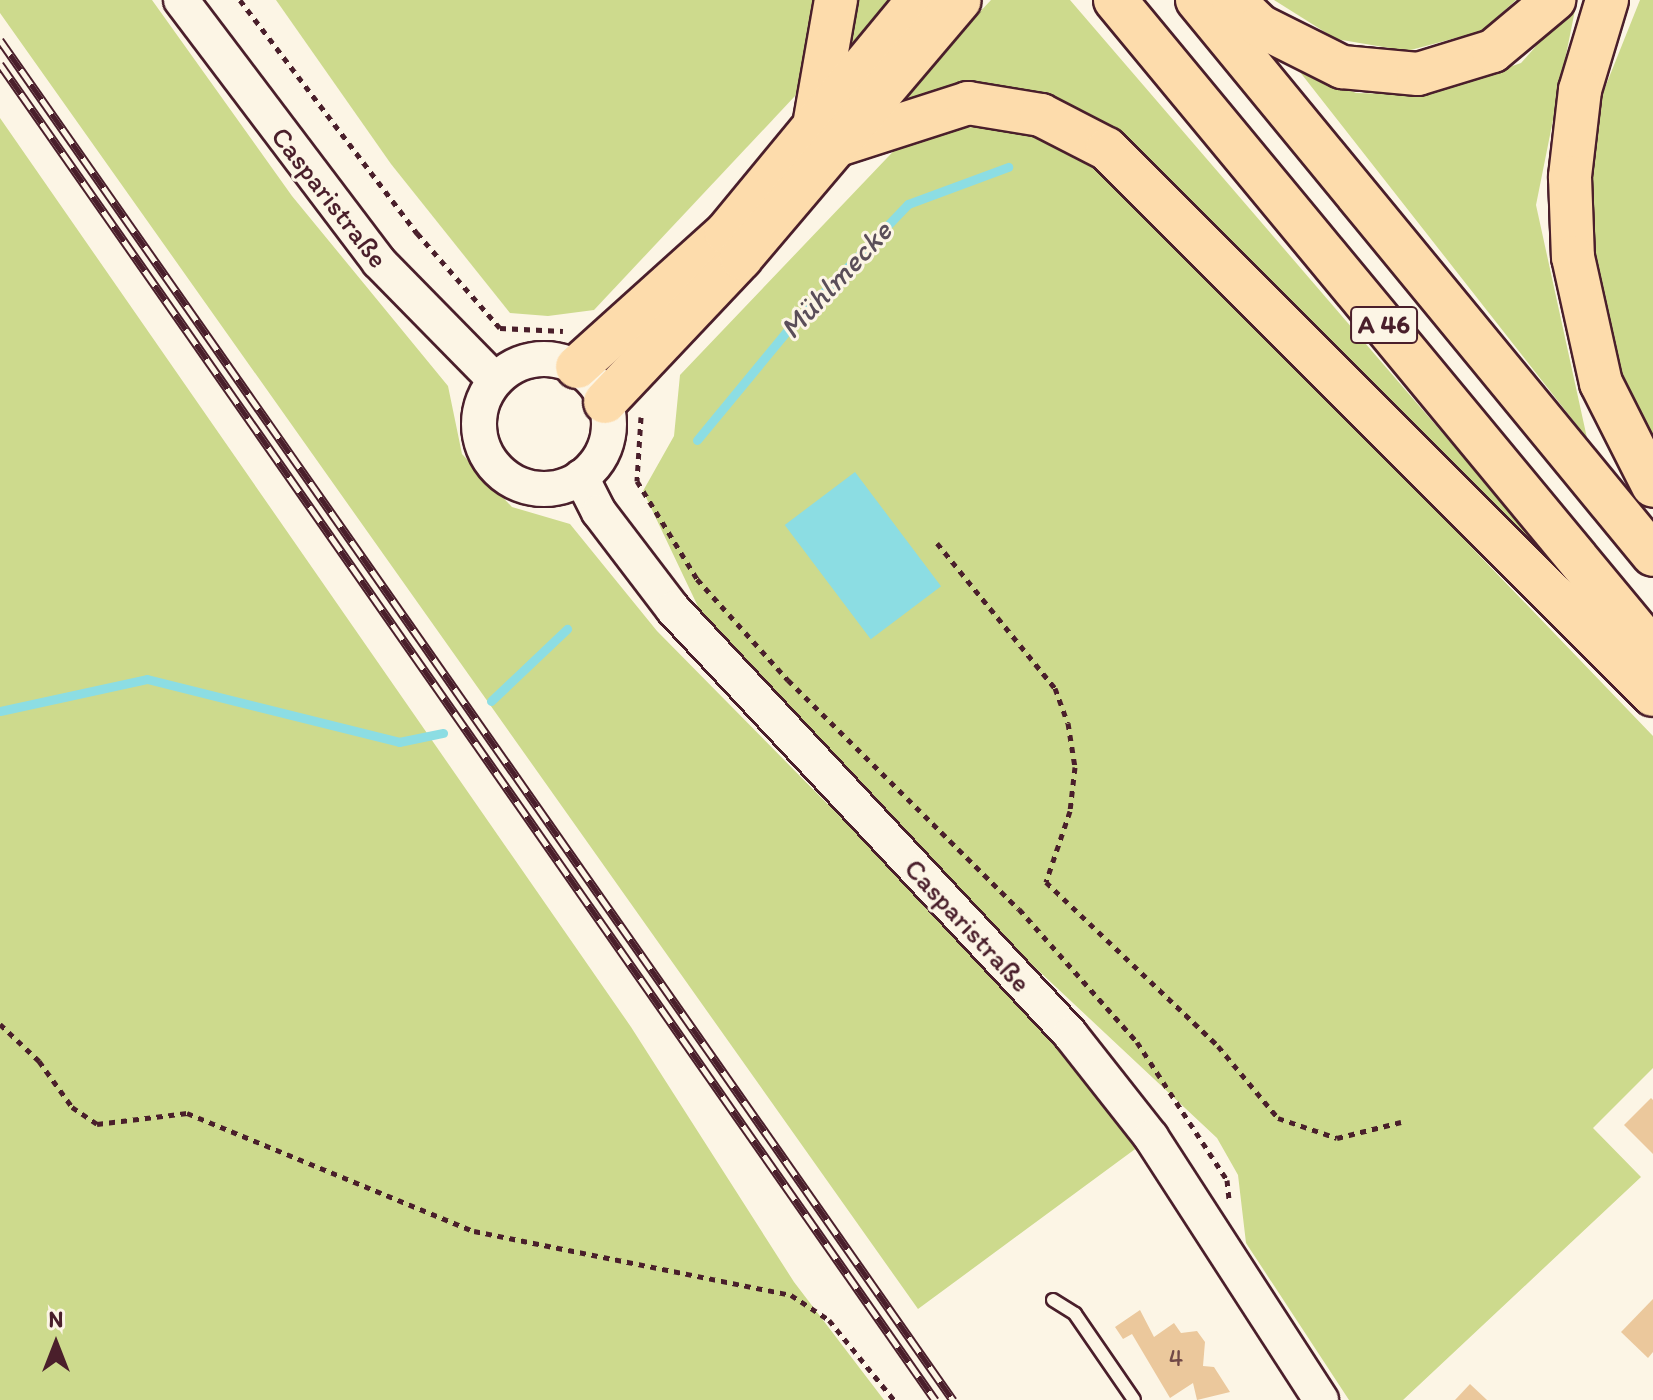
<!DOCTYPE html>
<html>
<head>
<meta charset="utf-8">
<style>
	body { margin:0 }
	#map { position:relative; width:1653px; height:1400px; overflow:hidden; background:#fcf5e5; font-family:Itim,sans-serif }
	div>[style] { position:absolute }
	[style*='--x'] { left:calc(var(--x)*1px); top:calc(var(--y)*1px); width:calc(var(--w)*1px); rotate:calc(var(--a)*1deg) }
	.green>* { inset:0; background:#cdda8d }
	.water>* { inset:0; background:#8cdde3; transform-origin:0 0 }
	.stream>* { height:9px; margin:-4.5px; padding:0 4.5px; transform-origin:4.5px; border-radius:4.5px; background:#8cdde3 }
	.building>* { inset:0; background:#ebc89c }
	.path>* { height:5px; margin-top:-2.5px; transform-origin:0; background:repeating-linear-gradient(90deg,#4a1f2b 0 6px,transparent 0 12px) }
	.roads { filter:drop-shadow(2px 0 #4a1f2b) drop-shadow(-2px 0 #4a1f2b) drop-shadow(0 2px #4a1f2b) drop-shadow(0 -2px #4a1f2b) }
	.lane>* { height:12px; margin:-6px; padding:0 6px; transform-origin:6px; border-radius:6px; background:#fcf5e5 }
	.secondary>* { height:34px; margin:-17px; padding:0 17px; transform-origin:17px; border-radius:17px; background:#fcf5e5 }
	.secondary>.ring { margin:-17px; padding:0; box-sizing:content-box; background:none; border:34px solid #fcf5e5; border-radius:50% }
	.highway>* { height:42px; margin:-21px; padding:0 21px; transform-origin:21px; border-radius:21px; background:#fddcac }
	.rail>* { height:9px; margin-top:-4.5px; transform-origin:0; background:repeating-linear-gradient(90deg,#fcf5e5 0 18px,#4a1f2b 0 36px); box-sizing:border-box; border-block:2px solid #4a1f2b }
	span { translate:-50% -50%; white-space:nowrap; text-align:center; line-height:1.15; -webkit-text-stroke:6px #fcf5e5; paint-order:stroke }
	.number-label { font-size:24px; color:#724947 }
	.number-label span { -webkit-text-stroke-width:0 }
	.shield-label span { padding:2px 6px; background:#fcf5e5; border:2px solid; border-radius:6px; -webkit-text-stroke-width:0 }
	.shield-label { font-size:26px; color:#4a1f2b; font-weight:700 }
	.street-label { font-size:28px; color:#4a1f2b }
	.water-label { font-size:30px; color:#5a4e59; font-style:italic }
	.north { position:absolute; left:16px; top:1304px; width:80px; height:80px; -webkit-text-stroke:6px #fcf5e5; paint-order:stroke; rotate:0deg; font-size:22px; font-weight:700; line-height:32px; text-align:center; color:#4a1f2b }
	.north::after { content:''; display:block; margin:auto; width:28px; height:36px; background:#4a1f2b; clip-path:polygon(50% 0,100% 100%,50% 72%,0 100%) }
</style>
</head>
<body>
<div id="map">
	<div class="green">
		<i style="clip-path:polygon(0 0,152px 0,292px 196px,448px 386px,462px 454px,512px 507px,570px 524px,657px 631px,1067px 1047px,1142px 1144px,918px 1309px,0 13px)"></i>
		<i style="clip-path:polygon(276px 0,821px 0,822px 35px,795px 96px,594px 310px,548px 316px,510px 313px,391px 164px)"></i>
		<i style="clip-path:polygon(853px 0,889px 0,849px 49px)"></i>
		<i style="clip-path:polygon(991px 0,1070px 0,1599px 615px,1065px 110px,888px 110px)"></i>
		<i style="clip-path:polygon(1274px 0,1516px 0,1482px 31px,1407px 51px,1336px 39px)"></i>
		<i style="clip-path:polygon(1577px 0,1536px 205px,1587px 438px,1296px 67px,1356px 93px,1428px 95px,1521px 63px)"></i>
		<i style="clip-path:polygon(1640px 0,1653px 0,1653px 437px,1613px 363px,1583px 221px,1600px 100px)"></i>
		<i style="clip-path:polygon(0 118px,631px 1027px,794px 1282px,884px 1400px,0 1400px)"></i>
		<i style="clip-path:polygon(993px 124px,1064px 144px,1153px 216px,1653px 736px,1653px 1068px,1593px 1128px,1641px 1177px,1403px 1400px,1349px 1400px,1246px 1243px,1238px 1175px,1217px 1138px,978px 914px,702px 615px,643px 491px,674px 436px,680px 375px,907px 137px)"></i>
	</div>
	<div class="water">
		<i style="left:855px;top:472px;width:143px;height:88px;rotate:53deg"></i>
	</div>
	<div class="stream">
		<i style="--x:697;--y:440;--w:146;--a:-50.5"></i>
		<i style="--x:790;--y:327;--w:170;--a:-46.2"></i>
		<i style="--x:908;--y:204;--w:107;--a:-20.3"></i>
		<i style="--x:491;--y:701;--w:105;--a:-43.5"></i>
		<i style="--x:0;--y:711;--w:150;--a:-12.3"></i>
		<i style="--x:147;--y:679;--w:260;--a:14"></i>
		<i style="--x:399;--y:742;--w:45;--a:-11.6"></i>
	</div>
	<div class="building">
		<i style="clip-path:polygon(1651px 1098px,1653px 1100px,1653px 1154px,1624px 1125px)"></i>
		<i style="clip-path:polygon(1653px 1299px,1653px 1352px,1648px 1358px,1621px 1332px)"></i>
		<i style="clip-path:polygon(1140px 1310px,1154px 1337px,1174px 1323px,1181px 1333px,1197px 1331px,1205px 1342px,1203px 1366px,1214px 1367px,1230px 1392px,1197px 1400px,1193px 1383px,1170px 1398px,1132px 1334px,1123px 1339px,1115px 1327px)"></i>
		<i style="clip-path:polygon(1470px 1384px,1487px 1400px,1455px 1400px)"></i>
	</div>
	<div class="path">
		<i style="--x:240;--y:0;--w:293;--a:52.8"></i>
		<i style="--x:417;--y:233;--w:126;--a:48.9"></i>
		<i style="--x:500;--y:328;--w:63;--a:2.7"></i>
		<i style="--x:641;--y:417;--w:64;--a:93.6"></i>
		<i style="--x:637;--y:481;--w:115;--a:58.5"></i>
		<i style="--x:697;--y:579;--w:136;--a:48"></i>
		<i style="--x:788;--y:680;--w:325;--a:44.8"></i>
		<i style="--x:1019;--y:909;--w:178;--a:48.4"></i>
		<i style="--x:1137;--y:1042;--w:165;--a:56.9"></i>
		<i style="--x:1227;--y:1180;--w:19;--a:84"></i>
		<i style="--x:937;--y:543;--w:187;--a:50.9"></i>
		<i style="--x:1055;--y:688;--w:37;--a:70"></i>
		<i style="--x:1068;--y:723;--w:45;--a:81"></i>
		<i style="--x:1075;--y:767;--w:44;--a:96.5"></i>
		<i style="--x:1070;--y:811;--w:75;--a:108.7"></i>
		<i style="--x:1046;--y:882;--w:238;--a:43.6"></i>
		<i style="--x:1218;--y:1046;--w:94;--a:50.2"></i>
		<i style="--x:1278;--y:1118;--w:62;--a:18.7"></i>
		<i style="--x:1337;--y:1138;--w:66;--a:-14"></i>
		<i style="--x:0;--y:1024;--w:54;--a:43.5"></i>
		<i style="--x:39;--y:1061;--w:57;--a:54.3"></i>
		<i style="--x:72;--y:1107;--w:30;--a:34"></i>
		<i style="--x:97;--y:1124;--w:91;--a:-7"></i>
		<i style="--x:187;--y:1113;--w:310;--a:22.4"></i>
		<i style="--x:474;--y:1231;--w:323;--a:11.4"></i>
		<i style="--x:791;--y:1295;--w:45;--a:33.3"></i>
		<i style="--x:829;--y:1320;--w:103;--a:50.9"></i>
	</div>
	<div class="roads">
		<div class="lane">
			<i style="--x:1053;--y:1300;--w:26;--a:32"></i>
			<i style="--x:1075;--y:1314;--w:104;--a:55.5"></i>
		</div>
		<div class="secondary">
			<i style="--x:181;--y:0;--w:328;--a:52.9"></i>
			<i style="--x:379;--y:262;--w:165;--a:45.5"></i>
			<i class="ring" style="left:479px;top:359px;width:96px;height:96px"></i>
			<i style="--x:581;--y:477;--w:39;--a:63"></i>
			<i style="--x:599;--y:512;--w:122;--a:52.7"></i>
			<i style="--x:673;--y:609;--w:582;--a:46.95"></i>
			<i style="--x:1070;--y:1034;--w:131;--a:51.8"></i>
			<i style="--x:1151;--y:1137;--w:313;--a:57.1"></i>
		</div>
		<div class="highway">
			<i style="--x:1115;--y:0;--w:844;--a:50.39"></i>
			<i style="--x:1197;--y:0;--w:718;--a:50.59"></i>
			<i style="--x:1233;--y:0;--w:37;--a:44"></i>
			<i style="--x:1260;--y:26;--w:92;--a:26.6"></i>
			<i style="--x:1342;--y:67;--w:76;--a:5.3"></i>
			<i style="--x:1418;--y:74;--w:78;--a:-17"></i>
			<i style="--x:1493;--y:51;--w:80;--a:-39.9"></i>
			<i style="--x:1607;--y:0;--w:94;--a:106.7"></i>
			<i style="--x:1580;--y:90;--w:88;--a:96.6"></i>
			<i style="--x:1570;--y:177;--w:80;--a:87.9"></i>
			<i style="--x:1573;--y:257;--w:129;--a:77.5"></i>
			<i style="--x:1601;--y:383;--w:115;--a:63.2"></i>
			<i style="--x:815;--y:120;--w:122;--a:-80.1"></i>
			<i style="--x:838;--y:145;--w:137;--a:-17.9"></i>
			<i style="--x:968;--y:103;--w:74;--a:9.3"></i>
			<i style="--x:1041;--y:115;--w:74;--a:27.3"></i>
			<i style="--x:1107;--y:149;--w:772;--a:45"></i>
			<i style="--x:577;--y:367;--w:200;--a:-42"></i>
			<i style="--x:726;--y:233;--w:302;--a:-50.5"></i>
			<i style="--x:605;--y:402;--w:198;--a:-46.6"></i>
			<i style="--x:741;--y:258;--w:338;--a:-49.7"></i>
		</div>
	</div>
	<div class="rail">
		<i style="--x:0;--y:40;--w:1661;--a:54.98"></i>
		<i style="--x:0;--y:64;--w:1631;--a:55.01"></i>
	</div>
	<div class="number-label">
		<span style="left:1176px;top:1358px">4</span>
	</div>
	<div class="shield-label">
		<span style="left:1384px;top:325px">A 46</span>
	</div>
	<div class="street-label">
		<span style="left:330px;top:197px;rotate:52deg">Casparistraße</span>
		<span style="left:968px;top:925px;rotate:47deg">Casparistraße</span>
	</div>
	<div class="water-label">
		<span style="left:836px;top:280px;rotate:-47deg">Mühlmecke</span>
	</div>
	<div class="north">N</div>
</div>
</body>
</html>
